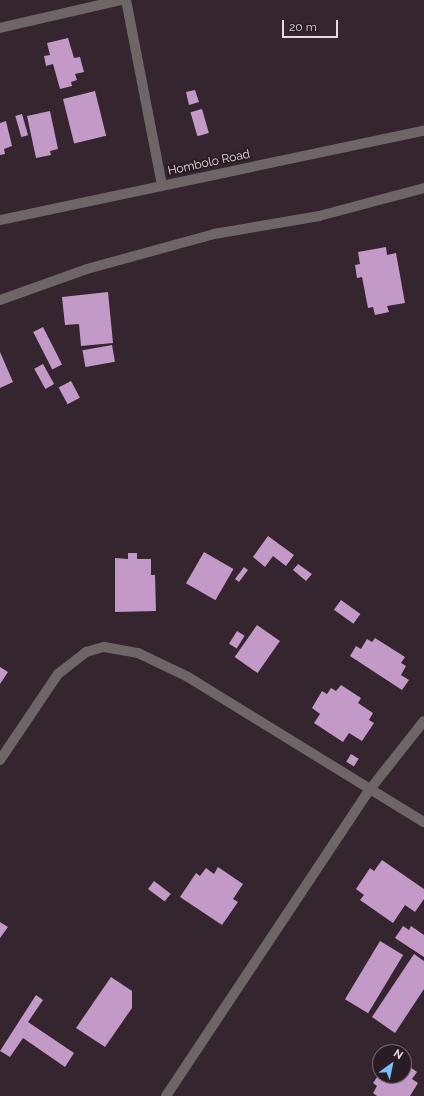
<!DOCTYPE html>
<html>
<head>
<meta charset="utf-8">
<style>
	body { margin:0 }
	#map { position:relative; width:424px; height:1096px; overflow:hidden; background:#34252e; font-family:Raleway,sans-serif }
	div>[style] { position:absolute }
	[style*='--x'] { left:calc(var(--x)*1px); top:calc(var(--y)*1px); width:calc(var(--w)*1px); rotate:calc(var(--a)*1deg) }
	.building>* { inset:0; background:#c399c8; transform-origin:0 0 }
	.minor>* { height:10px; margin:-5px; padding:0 5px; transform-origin:5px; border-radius:5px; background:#6e6567 }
	.tertiary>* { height:10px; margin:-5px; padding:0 5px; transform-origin:5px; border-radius:5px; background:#6e6567 }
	span { translate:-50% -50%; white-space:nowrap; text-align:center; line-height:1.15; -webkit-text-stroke:4px #291c24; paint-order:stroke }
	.street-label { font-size:12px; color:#e4dadf }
	.north { position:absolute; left:372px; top:1044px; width:40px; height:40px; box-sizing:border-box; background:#291c24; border:1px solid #74686f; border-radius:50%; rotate:33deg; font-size:11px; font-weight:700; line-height:16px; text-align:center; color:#e4dadf }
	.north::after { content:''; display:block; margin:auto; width:14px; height:18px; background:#7abef8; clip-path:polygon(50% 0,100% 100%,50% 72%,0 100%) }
	.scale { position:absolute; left:282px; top:20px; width:56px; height:18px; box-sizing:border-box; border:2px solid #e4dadf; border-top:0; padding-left:5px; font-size:12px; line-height:14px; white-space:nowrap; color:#e4dadf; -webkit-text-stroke:3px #291c24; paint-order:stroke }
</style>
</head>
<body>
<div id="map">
	<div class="building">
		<i style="clip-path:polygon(68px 38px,74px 58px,80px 57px,84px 72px,75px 74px,77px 80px,71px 82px,72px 86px,60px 89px,53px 64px,46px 66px,44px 56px,50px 55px,47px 43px)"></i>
		<i style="clip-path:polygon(195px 90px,199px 102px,189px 105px,186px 92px)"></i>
		<i style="left:95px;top:91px;width:46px;height:33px;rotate:76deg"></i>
		<i style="left:202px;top:109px;width:25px;height:12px;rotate:74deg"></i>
		<i style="clip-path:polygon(50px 111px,58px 149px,50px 151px,51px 155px,36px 158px,27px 116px)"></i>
		<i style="left:22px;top:114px;width:22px;height:7px;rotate:74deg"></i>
		<i style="clip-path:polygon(6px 121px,12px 146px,4px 149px,5px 154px,0 155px,0 123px)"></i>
		<i style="clip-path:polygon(386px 247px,387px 255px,396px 253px,405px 303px,387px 306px,389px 312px,375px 315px,373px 307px,368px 308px,362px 277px,357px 278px,355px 265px,360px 264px,358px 252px)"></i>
		<i style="clip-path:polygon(108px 292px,113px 343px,81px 346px,79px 324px,65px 325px,62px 297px)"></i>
		<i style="left:43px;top:327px;width:42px;height:11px;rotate:63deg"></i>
		<i style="left:112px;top:345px;width:17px;height:30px;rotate:80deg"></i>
		<i style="clip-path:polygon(0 352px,13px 382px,0 388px)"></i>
		<i style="left:43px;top:364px;width:23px;height:10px;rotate:61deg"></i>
		<i style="left:71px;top:381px;width:19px;height:14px;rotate:62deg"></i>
		<i style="clip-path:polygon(268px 536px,294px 555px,286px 566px,273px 556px,265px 567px,253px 557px)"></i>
		<i style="left:204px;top:552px;width:34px;height:36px;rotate:30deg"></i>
		<i style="clip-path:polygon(128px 553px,137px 553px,137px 559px,151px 559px,151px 575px,155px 575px,156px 611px,115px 612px,115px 558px,128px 559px)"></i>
		<i style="clip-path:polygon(298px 564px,312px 574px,306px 581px,293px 570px)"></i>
		<i style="left:244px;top:567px;width:5px;height:15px;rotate:37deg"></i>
		<i style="left:341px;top:600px;width:24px;height:12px;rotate:36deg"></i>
		<i style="left:257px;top:625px;width:28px;height:39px;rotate:35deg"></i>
		<i style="left:237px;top:631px;width:9px;height:15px;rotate:32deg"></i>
		<i style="clip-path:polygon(375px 638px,405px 657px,401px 663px,406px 666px,401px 675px,409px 680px,402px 690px,350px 656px,356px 646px,361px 649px,367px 639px,372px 642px)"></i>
		<i style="clip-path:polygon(0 667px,8px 672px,0 684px)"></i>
		<i style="clip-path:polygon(341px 685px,361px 698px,358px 703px,373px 713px,369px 720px,374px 723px,362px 741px,349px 733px,343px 742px,314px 723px,320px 714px,312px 708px,322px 691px,327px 694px,331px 688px,336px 691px)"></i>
		<i style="left:351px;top:754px;width:9px;height:9px;rotate:32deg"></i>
		<i style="clip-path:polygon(382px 860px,424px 889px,424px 899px,415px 912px,405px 905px,393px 923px,360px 900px,364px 895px,356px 889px,370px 868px,374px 871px)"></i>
		<i style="clip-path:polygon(218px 867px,243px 884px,233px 899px,238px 902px,222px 925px,180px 897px,196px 873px,200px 876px,206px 868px,214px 874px)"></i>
		<i style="left:154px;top:881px;width:21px;height:10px;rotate:37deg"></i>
		<i style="clip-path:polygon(0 922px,8px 927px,0 938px)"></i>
		<i style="clip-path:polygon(403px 926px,409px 930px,411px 926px,424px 935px,424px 957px,395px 938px)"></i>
		<i style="left:380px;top:941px;width:27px;height:68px;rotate:31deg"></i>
		<i style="clip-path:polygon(414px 954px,424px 961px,424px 989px,395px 1033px,372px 1017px)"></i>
		<i style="clip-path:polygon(111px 977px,132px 991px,132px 1008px,105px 1047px,76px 1028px)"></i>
		<i style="clip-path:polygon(36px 995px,43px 1000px,28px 1022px,74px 1053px,65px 1067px,23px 1038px,10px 1057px,0 1051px)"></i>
		<i style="clip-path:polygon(404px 1063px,417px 1072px,412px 1079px,418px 1083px,410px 1096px,377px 1096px,373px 1093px,377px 1086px,373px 1083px,380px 1073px,380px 1076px,404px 1076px)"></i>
	</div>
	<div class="minor">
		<i style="--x:126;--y:0;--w:189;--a:79"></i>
		<i style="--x:0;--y:28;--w:124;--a:-13"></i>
		<i style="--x:0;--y:300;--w:92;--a:-19.6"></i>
		<i style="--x:87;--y:269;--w:132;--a:-15.4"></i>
		<i style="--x:214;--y:234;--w:107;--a:-9.7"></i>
		<i style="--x:319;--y:216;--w:109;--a:-14.9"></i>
		<i style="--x:0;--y:760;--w:104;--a:-56"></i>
		<i style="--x:58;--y:674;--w:36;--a:-38"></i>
		<i style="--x:86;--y:652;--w:19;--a:-16"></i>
		<i style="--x:104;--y:647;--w:35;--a:10"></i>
		<i style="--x:138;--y:653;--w:55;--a:25.6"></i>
		<i style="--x:188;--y:677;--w:277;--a:31.6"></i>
		<i style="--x:166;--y:1096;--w:370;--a:-56.4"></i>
		<i style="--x:371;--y:788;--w:85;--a:-51.7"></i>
	</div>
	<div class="tertiary">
		<i style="--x:0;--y:220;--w:433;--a:-11.9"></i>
	</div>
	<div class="street-label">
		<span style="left:209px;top:163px;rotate:-12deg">Hombolo Road</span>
	</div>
	<div class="north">N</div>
	<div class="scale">20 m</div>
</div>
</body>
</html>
